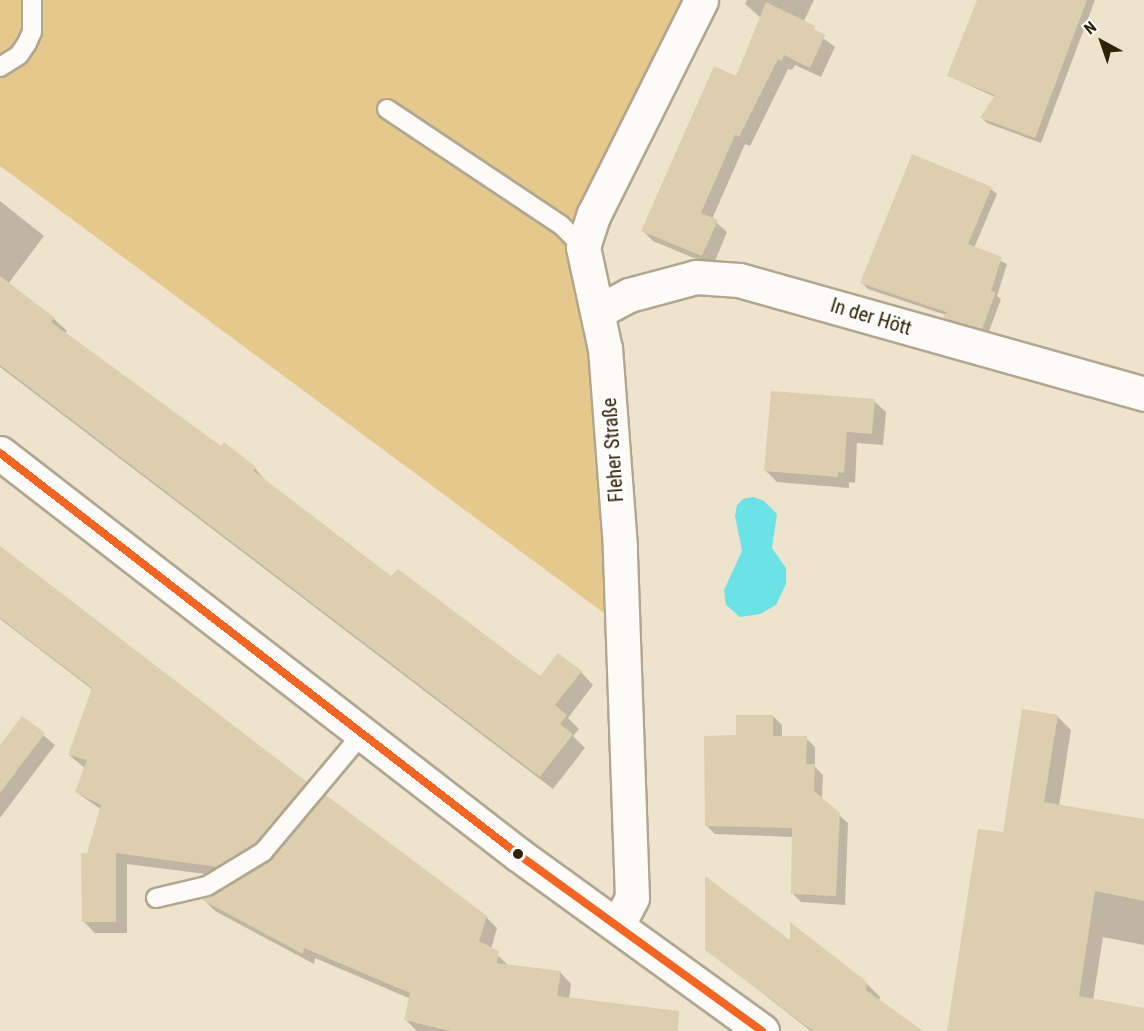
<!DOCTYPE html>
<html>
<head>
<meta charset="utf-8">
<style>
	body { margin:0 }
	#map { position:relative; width:1144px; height:1031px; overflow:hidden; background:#eee3cc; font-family:"Roboto Condensed",sans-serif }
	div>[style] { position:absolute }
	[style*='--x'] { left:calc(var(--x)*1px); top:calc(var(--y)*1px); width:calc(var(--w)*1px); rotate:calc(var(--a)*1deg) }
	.green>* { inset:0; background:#e5c98c }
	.water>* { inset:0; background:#6be2e5 }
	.shadow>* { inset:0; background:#0003 }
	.building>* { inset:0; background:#dcceaf }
	.roads { filter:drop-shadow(2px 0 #b2a68f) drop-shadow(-2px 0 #b2a68f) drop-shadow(0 2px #b2a68f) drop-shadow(0 -2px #b2a68f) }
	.service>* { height:18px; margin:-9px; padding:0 9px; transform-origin:9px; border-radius:9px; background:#fcfbf7 }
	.minor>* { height:33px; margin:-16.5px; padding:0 16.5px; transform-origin:16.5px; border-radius:16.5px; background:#fcfbf7 }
	.bus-1>* { height:8px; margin:-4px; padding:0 4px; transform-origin:4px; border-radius:4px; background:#f26522 }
	.dots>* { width:16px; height:16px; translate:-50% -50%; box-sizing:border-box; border:3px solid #fff; border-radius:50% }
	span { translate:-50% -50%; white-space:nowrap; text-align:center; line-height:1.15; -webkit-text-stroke:6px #fff; paint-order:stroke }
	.street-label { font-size:20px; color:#2f2204 }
	.north { position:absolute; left:1072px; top:12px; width:60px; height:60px; -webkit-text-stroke:4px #fff; paint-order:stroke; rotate:320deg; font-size:16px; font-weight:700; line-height:24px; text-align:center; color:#2f2204 }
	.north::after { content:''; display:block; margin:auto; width:21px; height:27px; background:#2f2204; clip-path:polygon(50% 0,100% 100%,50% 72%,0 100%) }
</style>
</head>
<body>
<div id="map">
	<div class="green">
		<i style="clip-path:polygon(0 0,695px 0,589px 215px,607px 337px,608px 616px,0 166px)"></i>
	</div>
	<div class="water">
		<i style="clip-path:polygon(753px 497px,764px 501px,777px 514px,772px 548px,786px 568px,786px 584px,776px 605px,760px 614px,740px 617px,726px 605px,724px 590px,742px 551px,735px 516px,737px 505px,743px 499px)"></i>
	</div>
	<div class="shadow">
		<i style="clip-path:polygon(747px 0,814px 0,803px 23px,835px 47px,821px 77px,795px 65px,792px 70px,788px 69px,750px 146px,745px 144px,712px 219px,727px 232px,713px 266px,653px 241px,643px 231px,737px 78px,761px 18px,745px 4px)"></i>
		<i style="clip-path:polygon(979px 0,1095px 0,1041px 143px,987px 123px,982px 118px,995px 97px,949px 76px)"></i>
		<i style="clip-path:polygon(991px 189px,997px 194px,974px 248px,1007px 264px,997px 296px,1001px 299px,988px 334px,951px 324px,946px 315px,868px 289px,862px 283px)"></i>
		<i style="clip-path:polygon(0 201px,44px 236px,8px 284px,54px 319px,67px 331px,65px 334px,221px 448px,255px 468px,267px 483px,391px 578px,541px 678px,581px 672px,593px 685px,568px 718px,579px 729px,573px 736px,585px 748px,553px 789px,0 367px)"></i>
		<i style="clip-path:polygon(874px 401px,886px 412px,883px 445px,857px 443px,855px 483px,849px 482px,849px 488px,777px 482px,766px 471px)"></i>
		<i style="clip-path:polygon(0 548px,316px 791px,229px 877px,127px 864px,127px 933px,95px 933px,83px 921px,89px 855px,102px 810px,76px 792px,85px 768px,69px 755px,93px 690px,0 619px)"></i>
		<i style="clip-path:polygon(773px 716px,782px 725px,782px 738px,806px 738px,815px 747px,815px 767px,823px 775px,822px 800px,848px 823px,845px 905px,801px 902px,792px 893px,794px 837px,715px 834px,706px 825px,738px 736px)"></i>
		<i style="clip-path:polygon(1057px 716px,1071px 730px,1059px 806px,1144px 820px,1144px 945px,1103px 937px,1093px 1000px,1144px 1009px,1144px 1031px,948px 1031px,1004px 834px)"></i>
		<i style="clip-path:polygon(23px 718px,55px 745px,0 818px,0 748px)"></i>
		<i style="clip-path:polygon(205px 901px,486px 917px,497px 928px,491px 949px,509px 966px,560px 972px,571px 984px,569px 999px,643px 1031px,417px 1031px,406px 1020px,411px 999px,315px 958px,314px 964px,215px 911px)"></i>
		<i style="clip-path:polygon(791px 943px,866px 983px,880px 997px,879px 1001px,920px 1031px,811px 1031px,706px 949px)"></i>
	</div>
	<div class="building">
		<i style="clip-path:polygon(977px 0,1087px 0,1035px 138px,980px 118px,995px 95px,947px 76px)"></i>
		<i style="clip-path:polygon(766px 2px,815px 26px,814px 29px,825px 35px,810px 68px,784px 55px,782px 61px,778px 59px,739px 137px,735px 135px,701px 213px,718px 220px,702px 256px,641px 231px,714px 66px,736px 76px)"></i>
		<i style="clip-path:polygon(912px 154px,992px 187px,968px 244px,1002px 257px,991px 291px,996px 292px,982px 329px,943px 318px,946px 312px,860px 283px)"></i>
		<i style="clip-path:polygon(0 276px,55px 318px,51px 322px,221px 446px,224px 442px,256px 467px,254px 471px,391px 576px,398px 569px,540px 676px,558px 653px,582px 671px,555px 705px,567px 715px,560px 724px,573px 734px,540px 777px,0 365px)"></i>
		<i style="clip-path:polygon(771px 391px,875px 399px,872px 434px,847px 432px,844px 473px,838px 472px,838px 477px,764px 471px)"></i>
		<i style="clip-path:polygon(0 546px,307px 782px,256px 843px,217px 867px,116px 853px,116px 922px,82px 922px,81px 853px,87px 853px,101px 805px,75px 792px,87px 760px,68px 755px,92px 688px,0 618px)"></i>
		<i style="clip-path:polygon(1022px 709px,1058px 715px,1044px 802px,1144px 819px,1144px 901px,1095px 891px,1079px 996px,1144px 1008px,1144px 1031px,947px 1031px,978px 829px,1003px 832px)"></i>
		<i style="clip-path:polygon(736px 715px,773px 715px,773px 736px,807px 736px,806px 764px,815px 764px,814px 791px,840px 813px,836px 896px,791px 894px,792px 828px,705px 826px,704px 736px,736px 735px)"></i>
		<i style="clip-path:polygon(22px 716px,45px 733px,0 793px,0 745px)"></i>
		<i style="clip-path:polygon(326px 795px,487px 916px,479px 941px,499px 951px,497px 963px,561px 971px,557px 996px,679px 1011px,678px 1031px,450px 1031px,404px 1020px,410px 993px,304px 948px,303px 954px,202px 900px,269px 861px)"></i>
		<i style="clip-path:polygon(705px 876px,790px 940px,790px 922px,867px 982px,866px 990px,923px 1031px,813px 1031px,705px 950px)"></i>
	</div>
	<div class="roads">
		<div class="service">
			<i style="--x:0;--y:67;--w:22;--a:-32"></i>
			<i style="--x:19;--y:55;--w:14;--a:-56"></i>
			<i style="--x:27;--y:43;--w:12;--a:-66"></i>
			<i style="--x:32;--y:32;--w:32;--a:-90"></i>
			<i style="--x:387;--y:109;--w:209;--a:33.7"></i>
			<i style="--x:561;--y:225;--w:31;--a:45"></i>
			<i style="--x:156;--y:898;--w:52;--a:-13.2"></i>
			<i style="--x:207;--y:886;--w:66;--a:-31.3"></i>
			<i style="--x:263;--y:852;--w:155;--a:-50"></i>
		</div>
		<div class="minor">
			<i style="--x:599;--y:311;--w:34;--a:-28"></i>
			<i style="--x:629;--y:295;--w:69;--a:-15"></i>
			<i style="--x:696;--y:277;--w:43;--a:4"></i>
			<i style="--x:739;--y:280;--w:421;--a:15.7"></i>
			<i style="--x:0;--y:453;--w:656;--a:37.76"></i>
			<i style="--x:519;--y:855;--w:300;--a:35.9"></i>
			<i style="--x:618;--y:925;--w:30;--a:-63"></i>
			<i style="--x:632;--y:898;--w:351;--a:-92"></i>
			<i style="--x:620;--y:547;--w:199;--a:-94.3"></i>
			<i style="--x:605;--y:349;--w:104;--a:-102.2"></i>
			<i style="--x:583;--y:247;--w:35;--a:-72"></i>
			<i style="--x:594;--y:214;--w:239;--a:-63.4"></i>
		</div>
	</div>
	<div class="bus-1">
		<i style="--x:0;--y:453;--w:656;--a:37.76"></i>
		<i style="--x:519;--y:855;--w:300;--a:35.9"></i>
	</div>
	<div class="dots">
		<i style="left:518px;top:854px;background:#2f2204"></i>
	</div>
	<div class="street-label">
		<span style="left:871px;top:317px;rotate:17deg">In der Hött</span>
		<span style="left:613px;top:450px;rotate:-94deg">Fleher Straße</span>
	</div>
	<div class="north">N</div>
</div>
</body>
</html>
